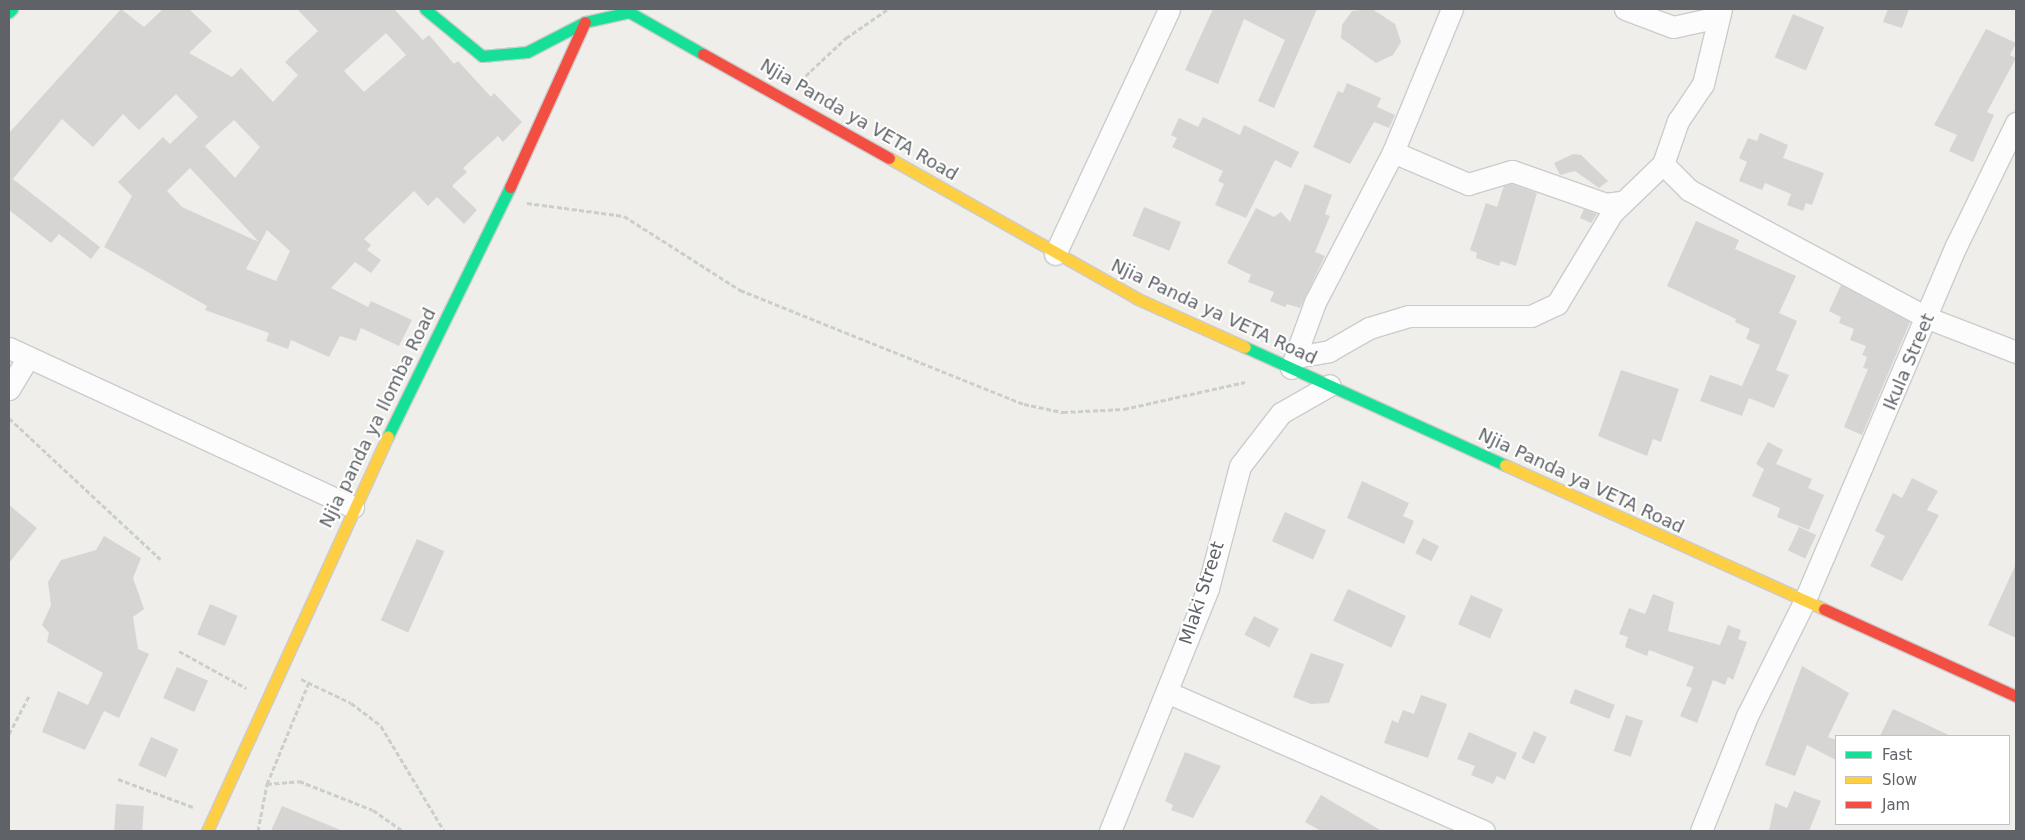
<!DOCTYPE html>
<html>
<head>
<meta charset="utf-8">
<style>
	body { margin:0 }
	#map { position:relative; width:2025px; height:840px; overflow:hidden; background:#efeeea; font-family:"DejaVu Sans",sans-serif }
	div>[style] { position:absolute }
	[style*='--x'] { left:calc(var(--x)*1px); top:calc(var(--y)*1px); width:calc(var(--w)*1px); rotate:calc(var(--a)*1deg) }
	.building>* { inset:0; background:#d6d5d3; transform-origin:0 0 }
	.path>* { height:3px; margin-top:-1.5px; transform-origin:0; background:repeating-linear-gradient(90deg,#cacfcc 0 5px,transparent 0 7.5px) }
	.roads { filter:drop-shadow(1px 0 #cbcccc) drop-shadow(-1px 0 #cbcccc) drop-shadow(0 1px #cbcccc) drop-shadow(0 -1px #cbcccc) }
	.street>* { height:21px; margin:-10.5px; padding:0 10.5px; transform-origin:10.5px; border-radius:10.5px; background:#fdfcfc }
	.fast>* { height:11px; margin:-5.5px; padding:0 5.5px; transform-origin:5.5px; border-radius:5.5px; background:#16e098 }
	.slow>* { height:11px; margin:-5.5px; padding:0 5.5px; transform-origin:5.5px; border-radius:5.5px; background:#ffcf43 }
	.jam>* { height:11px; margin:-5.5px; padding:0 5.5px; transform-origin:5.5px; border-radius:5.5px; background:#f24e42 }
	span { translate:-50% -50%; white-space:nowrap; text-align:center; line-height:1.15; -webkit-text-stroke:4px #fff; paint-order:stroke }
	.street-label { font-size:18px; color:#5f6368 }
	.frame { position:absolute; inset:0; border:10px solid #5f6368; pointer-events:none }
	.legend { position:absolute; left:1835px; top:735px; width:175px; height:90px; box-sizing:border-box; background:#fff; border:1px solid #bfc1c3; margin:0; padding:6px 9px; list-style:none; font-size:15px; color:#5f6368 }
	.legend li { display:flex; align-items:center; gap:10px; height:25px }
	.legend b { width:25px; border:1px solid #bfc1c3 }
</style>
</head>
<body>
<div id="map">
	<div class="building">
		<i style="clip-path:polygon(evenodd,121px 9px,144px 27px,163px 9px,189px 9px,212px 31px,189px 53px,232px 77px,241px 68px,273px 102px,298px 75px,285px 62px,318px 31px,297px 9px,394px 9px,423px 40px,429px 35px,454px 64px,458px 61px,491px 97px,494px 93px,522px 122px,503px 142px,498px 136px,463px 168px,467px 172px,452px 186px,477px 210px,464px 224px,437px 197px,428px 206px,414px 191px,364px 239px,371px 245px,367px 250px,381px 260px,371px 273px,355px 262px,331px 288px,368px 307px,371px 301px,412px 320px,399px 346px,361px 328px,356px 341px,340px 336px,329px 357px,291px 340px,288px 349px,266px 341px,269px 333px,205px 310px,207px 306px,104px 247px,132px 196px,118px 182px,163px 137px,170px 144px,198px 117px,176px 94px,139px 130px,123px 114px,93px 147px,62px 119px,13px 179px,100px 247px,91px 259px,59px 234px,51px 243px,9px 210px,9px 133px,121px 9px,386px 33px,406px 55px,364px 92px,344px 71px,386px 33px,121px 9px,234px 120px,260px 147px,235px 178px,205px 146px,234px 120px,121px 9px,190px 168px,259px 242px,182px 207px,167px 191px,190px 168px,121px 9px,267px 230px,290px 251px,276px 281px,246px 269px,267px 230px)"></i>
		<i style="clip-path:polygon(1213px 9px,1317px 9px,1274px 108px,1258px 101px,1285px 40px,1244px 19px,1218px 84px,1185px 70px)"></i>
		<i style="clip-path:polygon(1372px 9px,1395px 24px,1401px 42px,1393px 55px,1376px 63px,1341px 38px,1342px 25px,1352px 11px)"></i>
		<i style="clip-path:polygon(1888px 9px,1909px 9px,1902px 28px,1883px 22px)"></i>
		<i style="left:1793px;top:14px;width:34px;height:47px;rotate:23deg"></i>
		<i style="clip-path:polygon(1986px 29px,2016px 43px,2010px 55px,2016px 58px,1987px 112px,1994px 115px,1973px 162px,1949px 151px,1957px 135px,1934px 125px)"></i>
		<i style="clip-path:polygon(1347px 83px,1381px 98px,1377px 107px,1395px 115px,1389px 128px,1374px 122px,1350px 164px,1313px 147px,1338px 91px,1343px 93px)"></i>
		<i style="clip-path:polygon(1203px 117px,1240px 135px,1244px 125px,1299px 152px,1291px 168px,1275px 160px,1246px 218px,1215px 205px,1224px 184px,1218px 181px,1223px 171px,1172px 147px,1177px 138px,1171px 135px,1179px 118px,1198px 127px)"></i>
		<i style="clip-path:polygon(1760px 133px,1788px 145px,1783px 158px,1824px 173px,1812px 205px,1806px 203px,1803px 211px,1787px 205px,1791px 194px,1765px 183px,1762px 190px,1739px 181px,1747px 162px,1739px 158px,1748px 138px,1757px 141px)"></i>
		<i style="clip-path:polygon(1573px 154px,1581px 155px,1608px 181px,1599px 188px,1575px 171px,1560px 175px,1554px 163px)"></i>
		<i style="clip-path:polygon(1305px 184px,1332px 195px,1325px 214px,1330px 216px,1315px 252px,1325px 256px,1300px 308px,1287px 304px,1285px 307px,1270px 301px,1274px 292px,1248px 282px,1251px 275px,1227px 263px,1256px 208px,1274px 217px,1281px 212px,1290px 222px)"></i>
		<i style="clip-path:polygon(1512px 184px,1537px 193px,1516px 266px,1501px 261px,1499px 266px,1476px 258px,1477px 253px,1470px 250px,1486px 203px,1497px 207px,1504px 186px)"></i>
		<i style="left:1144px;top:207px;width:40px;height:31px;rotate:22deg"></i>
		<i style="clip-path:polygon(1584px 209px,1597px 214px,1591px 223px,1580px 218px)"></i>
		<i style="clip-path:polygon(1696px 221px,1739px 240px,1735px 249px,1796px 276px,1779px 313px,1797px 321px,1776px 370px,1789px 375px,1774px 408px,1749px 398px,1742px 416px,1700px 401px,1710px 375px,1742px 386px,1760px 345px,1746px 339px,1750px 329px,1735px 322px,1736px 319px,1667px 286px)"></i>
		<i style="clip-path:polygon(1841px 285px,1910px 322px,1862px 435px,1844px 427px,1868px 369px,1863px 368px,1867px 357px,1862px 355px,1866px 346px,1850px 340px,1854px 329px,1839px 323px,1841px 317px,1829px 311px)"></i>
		<i style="clip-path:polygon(1621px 370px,1679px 389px,1661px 442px,1653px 439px,1647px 456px,1598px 436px)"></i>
		<i style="clip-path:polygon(1768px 442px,1783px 450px,1776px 464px,1812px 479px,1808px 488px,1824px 495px,1809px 530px,1777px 517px,1780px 508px,1752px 496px,1764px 469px,1756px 464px)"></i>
		<i style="clip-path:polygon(1912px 478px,1938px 491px,1927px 510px,1939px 515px,1902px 581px,1870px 566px,1885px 536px,1875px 531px,1893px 493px,1902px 498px)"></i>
		<i style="clip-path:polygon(1362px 481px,1409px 503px,1403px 516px,1414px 521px,1404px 544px,1347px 518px)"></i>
		<i style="clip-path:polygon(9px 505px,37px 528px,9px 563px)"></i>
		<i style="left:1285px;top:512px;width:45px;height:32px;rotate:24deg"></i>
		<i style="left:1799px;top:527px;width:19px;height:26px;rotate:25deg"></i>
		<i style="clip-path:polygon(104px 536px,141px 558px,133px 578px,144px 609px,133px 617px,138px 649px,149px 654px,119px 718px,104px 711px,85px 750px,42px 732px,58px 691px,88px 705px,103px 673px,47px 642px,49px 633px,42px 625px,51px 605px,48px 582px,61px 560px,96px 550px)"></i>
		<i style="left:1423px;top:538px;width:18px;height:17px;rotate:27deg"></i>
		<i style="left:417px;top:539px;width:30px;height:89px;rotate:24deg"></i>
		<i style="clip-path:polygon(2016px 564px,2016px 638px,1988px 625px)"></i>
		<i style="left:1348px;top:589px;width:64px;height:35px;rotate:25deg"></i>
		<i style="clip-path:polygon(1653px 594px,1674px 602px,1668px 631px,1720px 645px,1728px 625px,1741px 630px,1738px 639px,1747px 642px,1733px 680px,1728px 677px,1725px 685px,1713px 680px,1697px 723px,1680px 716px,1692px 688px,1686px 686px,1694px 667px,1649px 650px,1647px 656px,1625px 647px,1628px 637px,1619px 634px,1629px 608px,1645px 614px)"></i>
		<i style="left:1471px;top:595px;width:35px;height:32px;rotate:24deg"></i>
		<i style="left:210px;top:604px;width:30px;height:33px;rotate:23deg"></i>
		<i style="left:1254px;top:616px;width:28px;height:21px;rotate:27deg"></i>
		<i style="clip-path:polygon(1311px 653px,1344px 664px,1329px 703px,1311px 704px,1293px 697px)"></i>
		<i style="clip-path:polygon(1802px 666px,1849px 693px,1828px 737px,1836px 740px,1836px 760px,1807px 745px,1795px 776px,1765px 765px)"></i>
		<i style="left:177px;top:667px;width:34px;height:34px;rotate:24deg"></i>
		<i style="left:1575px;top:689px;width:43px;height:15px;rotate:22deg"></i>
		<i style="clip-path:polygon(1421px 695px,1447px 704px,1428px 758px,1384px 743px,1392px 720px,1398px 723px,1403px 710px,1414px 714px)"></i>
		<i style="clip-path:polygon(1893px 709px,1951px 736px,1880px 736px)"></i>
		<i style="left:1626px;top:715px;width:18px;height:38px;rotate:19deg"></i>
		<i style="left:1534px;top:731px;width:14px;height:30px;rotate:25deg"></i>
		<i style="clip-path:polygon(1469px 732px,1517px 753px,1505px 780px,1497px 776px,1493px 784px,1471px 775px,1475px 766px,1457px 759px)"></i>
		<i style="left:151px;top:737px;width:30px;height:31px;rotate:24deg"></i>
		<i style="clip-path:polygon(1185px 752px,1221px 766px,1193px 818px,1171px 810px,1173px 805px,1165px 801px)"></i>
		<i style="clip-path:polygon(1794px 791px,1821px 801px,1809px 831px,1769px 831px,1775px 803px,1787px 808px)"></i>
		<i style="clip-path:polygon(1321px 795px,1382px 831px,1321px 831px,1305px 822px)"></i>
		<i style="left:116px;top:804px;width:28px;height:27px;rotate:4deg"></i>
		<i style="clip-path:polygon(282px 806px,343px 831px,271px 831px)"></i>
	</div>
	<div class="path">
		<i style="--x:800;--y:81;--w:63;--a:-43.1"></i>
		<i style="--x:846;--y:38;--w:51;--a:-34.6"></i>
		<i style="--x:527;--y:203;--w:98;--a:7.6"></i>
		<i style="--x:624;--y:216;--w:138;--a:32.5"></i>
		<i style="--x:740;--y:290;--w:306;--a:21.9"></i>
		<i style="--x:1024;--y:404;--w:40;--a:12"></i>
		<i style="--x:1063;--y:412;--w:61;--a:-2.8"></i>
		<i style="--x:1124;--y:409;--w:124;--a:-12.6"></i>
		<i style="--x:9;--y:418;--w:207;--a:43"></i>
		<i style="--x:179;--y:651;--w:77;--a:28.9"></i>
		<i style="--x:301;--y:679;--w:55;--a:25.6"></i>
		<i style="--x:351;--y:703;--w:38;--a:37"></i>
		<i style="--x:381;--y:726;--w:122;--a:59"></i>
		<i style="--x:9;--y:734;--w:45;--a:-62.3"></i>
		<i style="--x:118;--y:779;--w:80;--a:20.5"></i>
		<i style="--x:267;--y:784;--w:32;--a:-5"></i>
		<i style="--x:299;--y:781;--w:79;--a:21.4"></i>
		<i style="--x:373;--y:810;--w:37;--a:35"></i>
		<i style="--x:258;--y:831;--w:48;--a:-79.2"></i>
		<i style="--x:267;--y:784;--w:110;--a:-67.6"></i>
		<i style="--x:421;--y:831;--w:23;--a:0"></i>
	</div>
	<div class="roads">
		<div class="street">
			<i style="--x:1625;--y:9;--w:51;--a:20.6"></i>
			<i style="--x:1673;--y:27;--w:47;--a:-12.3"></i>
			<i style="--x:1393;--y:152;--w:82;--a:23.1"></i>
			<i style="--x:1468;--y:184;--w:46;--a:-16.5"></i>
			<i style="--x:1512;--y:171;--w:100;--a:19.3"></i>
			<i style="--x:1606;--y:204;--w:15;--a:-8"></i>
			<i style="--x:1663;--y:164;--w:37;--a:45"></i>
			<i style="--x:1689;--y:190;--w:271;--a:28.2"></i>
			<i style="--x:1928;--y:318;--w:94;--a:21.1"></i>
			<i style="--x:1055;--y:254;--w:270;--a:-65"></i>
			<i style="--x:9;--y:348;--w:379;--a:24.8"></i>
			<i style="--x:1296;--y:357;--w:34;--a:-10"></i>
			<i style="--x:1329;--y:351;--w:46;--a:-29.9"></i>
			<i style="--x:1369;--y:328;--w:42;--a:-16.7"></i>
			<i style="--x:1409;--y:316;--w:122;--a:0"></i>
			<i style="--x:1531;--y:316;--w:29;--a:-25"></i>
			<i style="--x:1557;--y:304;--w:106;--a:-58.9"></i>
			<i style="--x:1612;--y:213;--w:71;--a:-43.9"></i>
			<i style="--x:1663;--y:164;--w:46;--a:-70.8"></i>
			<i style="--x:1678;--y:121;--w:45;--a:-56"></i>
			<i style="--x:1703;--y:84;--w:77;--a:-76.5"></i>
			<i style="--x:1291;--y:368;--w:70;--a:-70"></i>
			<i style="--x:1315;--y:302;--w:169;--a:-62.5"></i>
			<i style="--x:1393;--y:152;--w:155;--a:-67.6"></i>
			<i style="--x:9;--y:389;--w:37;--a:-59"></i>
			<i style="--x:1167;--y:692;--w:346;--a:23.7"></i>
			<i style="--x:1110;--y:831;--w:262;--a:-68"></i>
			<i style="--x:1208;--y:588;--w:126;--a:-75.3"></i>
			<i style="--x:1240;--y:466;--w:67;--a:-52.3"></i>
			<i style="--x:1281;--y:413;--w:56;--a:-29.7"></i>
			<i style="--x:1701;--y:831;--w:124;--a:-68.2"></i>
			<i style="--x:1747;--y:716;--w:127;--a:-63.4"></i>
			<i style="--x:1804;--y:602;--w:387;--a:-66.9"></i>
			<i style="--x:1956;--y:246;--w:137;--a:-64"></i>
		</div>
		<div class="fast">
			<i style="--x:425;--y:9;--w:74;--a:39.5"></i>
			<i style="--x:482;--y:56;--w:45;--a:-5.1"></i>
			<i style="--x:527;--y:52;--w:65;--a:-27.3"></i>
			<i style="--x:585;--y:22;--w:45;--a:-12.8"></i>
			<i style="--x:629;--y:12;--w:85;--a:29.6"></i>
			<i style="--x:9;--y:12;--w:4;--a:-45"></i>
			<i style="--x:1245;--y:347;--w:286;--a:24.4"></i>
			<i style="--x:388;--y:436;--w:277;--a:-63.9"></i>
		</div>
		<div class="slow">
			<i style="--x:889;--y:158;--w:286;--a:29.5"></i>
			<i style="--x:1138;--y:299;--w:117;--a:24.2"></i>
			<i style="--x:1505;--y:465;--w:350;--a:24.3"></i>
			<i style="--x:207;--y:831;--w:434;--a:-65.4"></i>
		</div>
		<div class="jam">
			<i style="--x:703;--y:54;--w:213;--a:29.2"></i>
			<i style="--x:510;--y:187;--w:181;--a:-65.6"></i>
			<i style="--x:1824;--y:609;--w:211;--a:24.4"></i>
		</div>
	</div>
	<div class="street-label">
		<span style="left:859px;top:120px;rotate:30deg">Njia Panda ya VETA Road</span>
		<span style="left:1214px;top:312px;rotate:25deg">Njia Panda ya VETA Road</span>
		<span style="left:1909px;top:362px;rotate:-67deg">Ikula Street</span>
		<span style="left:378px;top:418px;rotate:-64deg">Njia panda ya Ilomba Road</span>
		<span style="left:1581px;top:481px;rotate:25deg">Njia Panda ya VETA Road</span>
		<span style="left:1202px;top:593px;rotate:-72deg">Mlaki Street</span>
	</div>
	<div class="frame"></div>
	<ul class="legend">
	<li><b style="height:6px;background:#16e098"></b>Fast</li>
	<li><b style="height:6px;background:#ffcf43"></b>Slow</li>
	<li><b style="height:6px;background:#f24e42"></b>Jam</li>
	</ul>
</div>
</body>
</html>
